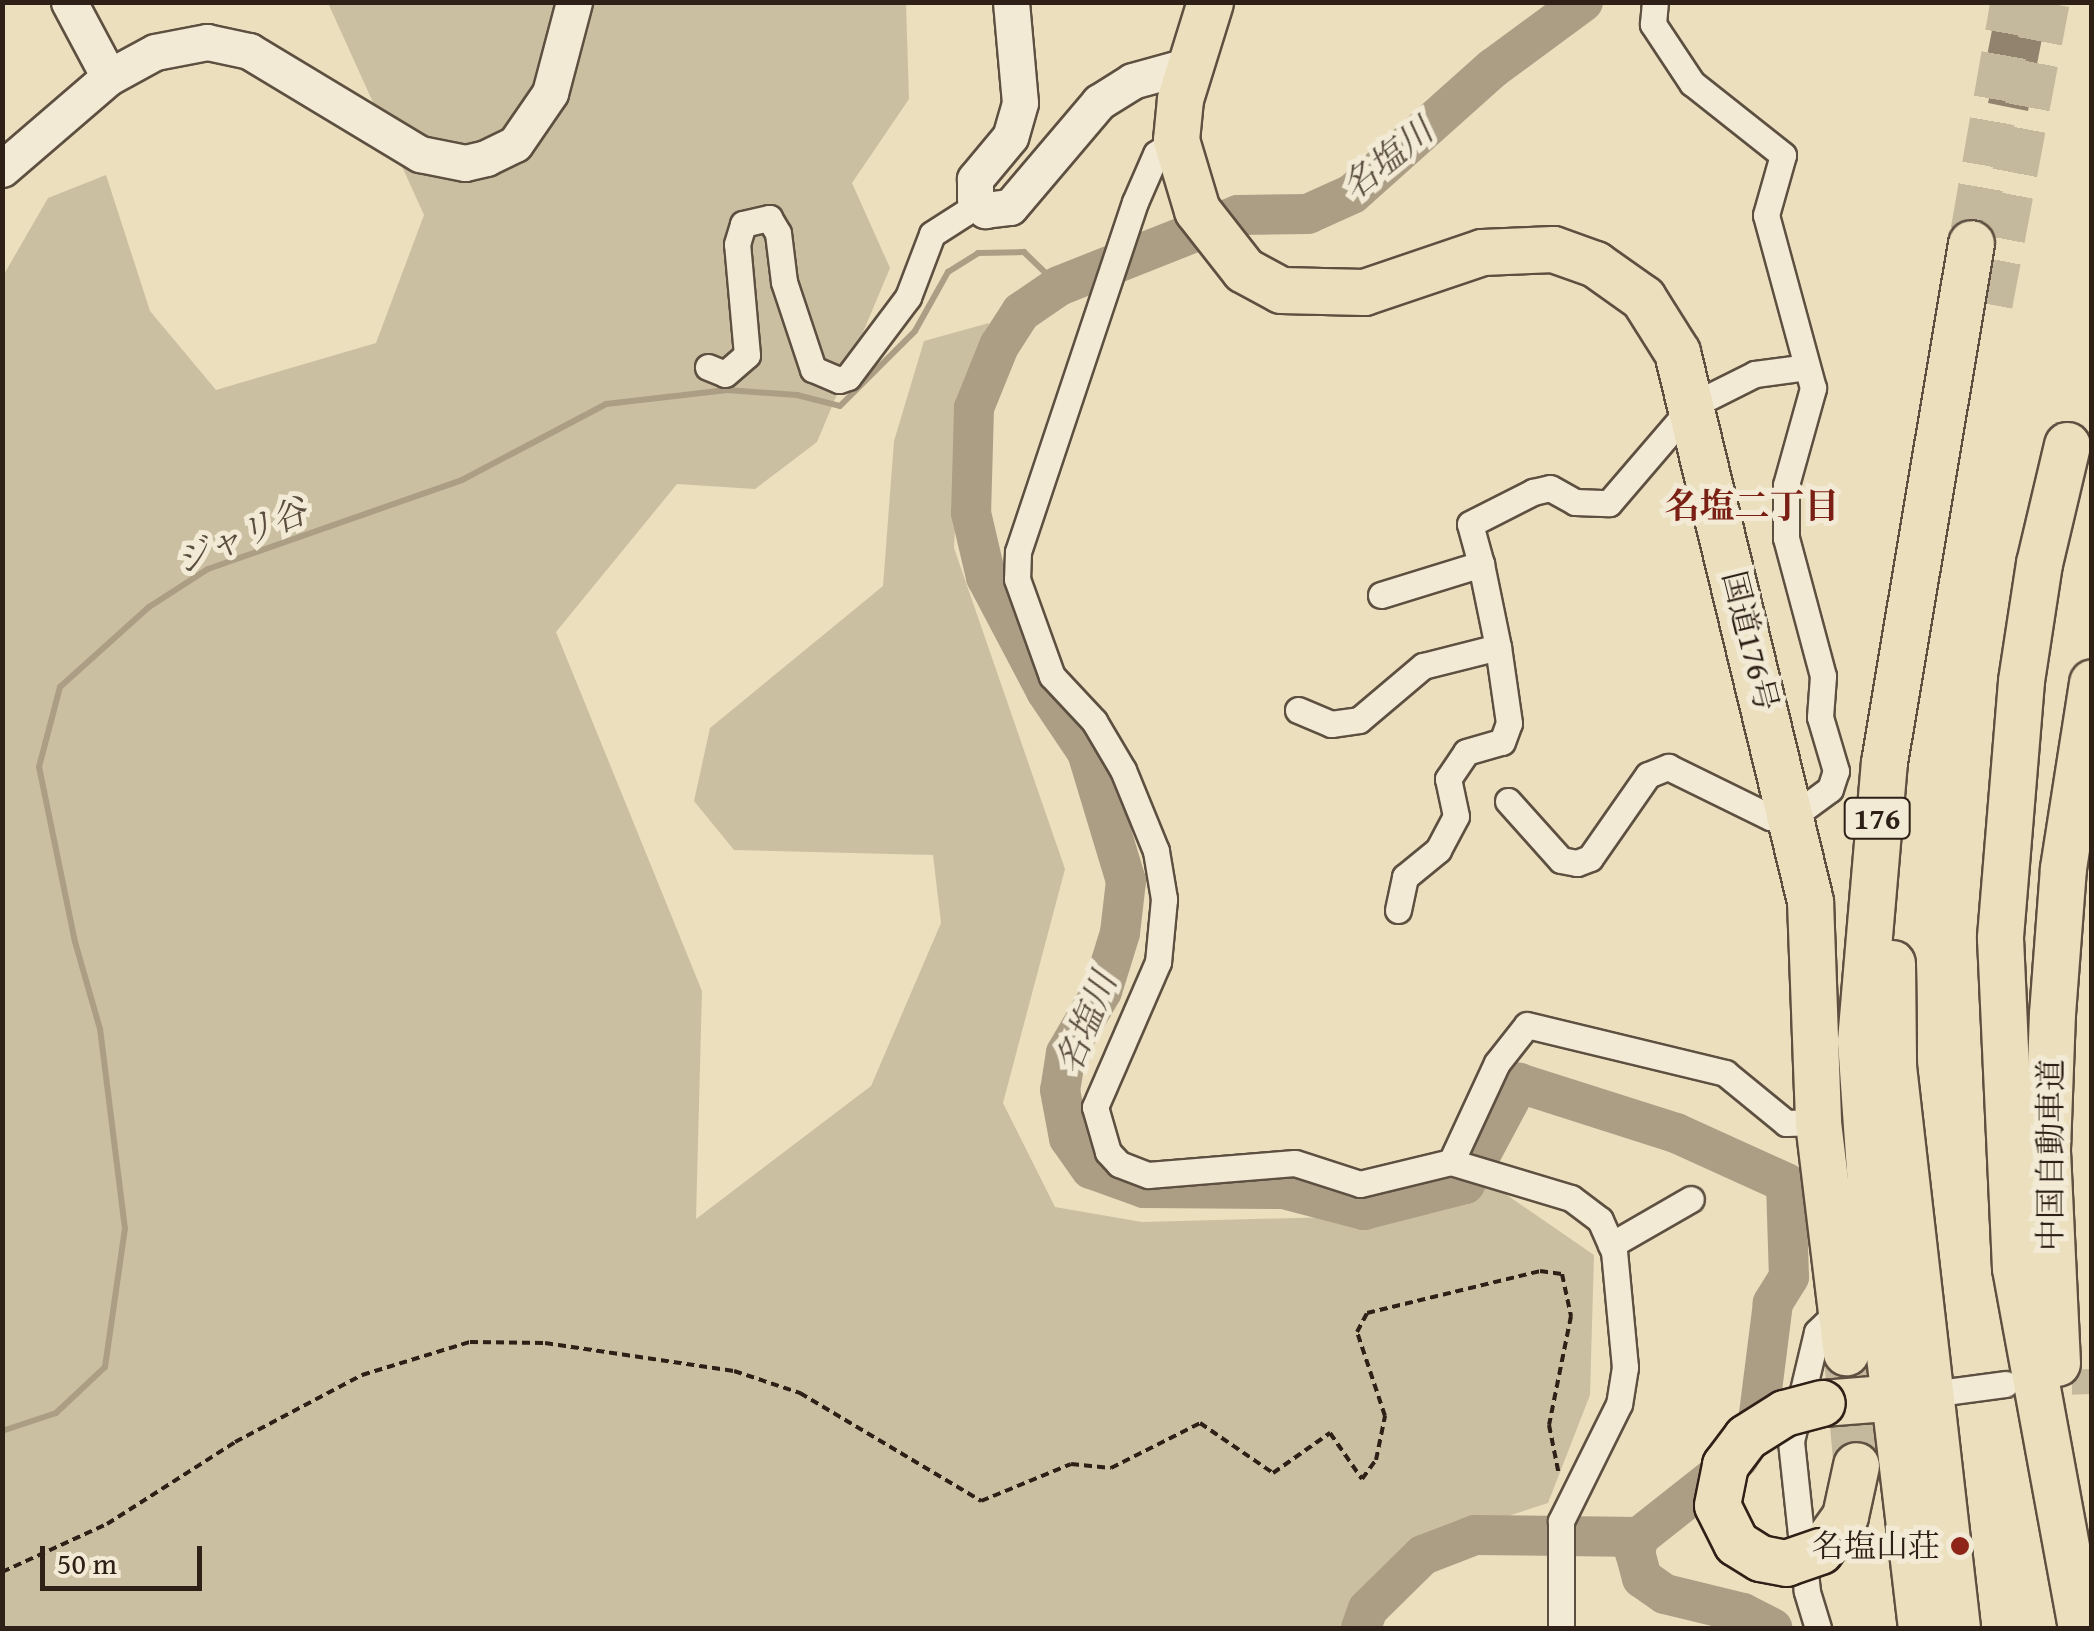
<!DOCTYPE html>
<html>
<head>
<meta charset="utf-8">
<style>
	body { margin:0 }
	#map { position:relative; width:2094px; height:1631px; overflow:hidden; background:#ebdfbe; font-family:"Gentium Book Plus","Noto Serif JP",serif }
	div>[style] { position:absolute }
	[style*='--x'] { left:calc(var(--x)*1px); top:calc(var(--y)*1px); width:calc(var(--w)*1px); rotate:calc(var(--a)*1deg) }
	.green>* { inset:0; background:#cbbfa2 }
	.stream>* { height:6px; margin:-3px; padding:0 3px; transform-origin:3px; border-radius:3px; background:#ab9e85 }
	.river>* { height:40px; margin:-20px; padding:0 20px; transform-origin:20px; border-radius:20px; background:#ab9e85 }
	.building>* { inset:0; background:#91836e }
	.street-tunnel>* { height:25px; margin-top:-12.5px; transform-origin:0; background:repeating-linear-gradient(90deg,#c5b99d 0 25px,transparent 0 37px) }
	.highway-tunnel>* { height:45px; margin-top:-22.5px; transform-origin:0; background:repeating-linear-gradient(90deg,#c5b99d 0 45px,transparent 0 67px) }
	.path>* { height:4px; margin-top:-2px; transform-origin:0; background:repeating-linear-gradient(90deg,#2f2017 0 8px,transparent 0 13px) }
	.roads { filter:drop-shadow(2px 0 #5e5041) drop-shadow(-2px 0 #5e5041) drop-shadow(0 2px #5e5041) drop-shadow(0 -2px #5e5041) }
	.street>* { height:25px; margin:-12.5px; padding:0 12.5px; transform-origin:12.5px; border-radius:12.5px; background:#f2ead5 }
	.secondary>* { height:35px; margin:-17.5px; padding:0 17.5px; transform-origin:17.5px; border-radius:17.5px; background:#f2ead5 }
	.highway>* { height:45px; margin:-22.5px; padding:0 22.5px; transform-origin:22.5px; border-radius:22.5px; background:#ebdfbe }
	.bridges { filter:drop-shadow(2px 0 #2f2017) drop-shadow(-2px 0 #2f2017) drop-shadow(0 2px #2f2017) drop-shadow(0 -2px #2f2017) }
	.highway-bridge>* { height:45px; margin:-22.5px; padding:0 22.5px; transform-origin:22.5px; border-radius:22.5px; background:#ebdfbe }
	.dots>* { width:28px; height:28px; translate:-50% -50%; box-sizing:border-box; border:5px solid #f2ead5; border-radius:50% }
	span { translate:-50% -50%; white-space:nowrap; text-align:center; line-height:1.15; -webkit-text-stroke:10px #f2ead5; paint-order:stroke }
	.shield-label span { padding:2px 8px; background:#f2ead5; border:2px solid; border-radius:8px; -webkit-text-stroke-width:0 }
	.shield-label { font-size:30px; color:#2f2017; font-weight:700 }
	.street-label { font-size:32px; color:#2f2017 }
	.poi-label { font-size:32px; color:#2f2017 }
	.right { translate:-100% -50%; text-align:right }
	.water-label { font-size:35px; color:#5a4c3e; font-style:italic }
	.neighbourhood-label { font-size:35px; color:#7a1f14; font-weight:700 }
	.frame { position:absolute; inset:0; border:5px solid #2f2017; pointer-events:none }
	.scale { position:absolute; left:40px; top:1546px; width:162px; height:45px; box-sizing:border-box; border:5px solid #2f2017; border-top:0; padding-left:12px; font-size:30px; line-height:35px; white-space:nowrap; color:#2f2017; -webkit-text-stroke:8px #f2ead5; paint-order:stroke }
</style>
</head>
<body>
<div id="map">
	<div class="green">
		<i style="clip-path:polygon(328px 3px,906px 3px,909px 99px,852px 183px,890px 268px,817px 442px,755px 489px,677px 484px,556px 632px,702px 991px,696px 1219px,871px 1086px,941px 923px,933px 855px,734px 850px,694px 801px,710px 728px,883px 586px,894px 441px,924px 341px,989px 323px,960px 433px,954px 548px,1065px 869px,1003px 1103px,1055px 1207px,1142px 1222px,1372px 1216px,1488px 1182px,1594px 1255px,1590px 1395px,1548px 1503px,1404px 1550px,1339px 1628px,3px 1628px,3px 276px,48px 198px,106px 175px,150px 311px,216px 390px,376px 343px,424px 215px)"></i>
	</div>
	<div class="stream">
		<i style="--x:2;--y:1431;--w:57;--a:-18.4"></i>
		<i style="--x:56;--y:1413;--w:67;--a:-43.2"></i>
		<i style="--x:105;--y:1367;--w:139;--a:-81.8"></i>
		<i style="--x:125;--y:1229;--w:202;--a:-97.1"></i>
		<i style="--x:100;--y:1029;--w:91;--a:-106"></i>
		<i style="--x:75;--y:942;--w:179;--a:-101.6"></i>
		<i style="--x:39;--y:767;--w:83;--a:-75.3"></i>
		<i style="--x:60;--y:687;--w:120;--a:-42"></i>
		<i style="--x:149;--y:607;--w:70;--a:-32.8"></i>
		<i style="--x:208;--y:569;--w:269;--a:-19.3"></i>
		<i style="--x:462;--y:480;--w:163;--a:-27.8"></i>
		<i style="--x:606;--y:404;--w:122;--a:-6.6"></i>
		<i style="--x:727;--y:390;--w:70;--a:4.1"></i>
		<i style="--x:797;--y:395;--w:44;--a:14.3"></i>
		<i style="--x:840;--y:406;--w:106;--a:-45"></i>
		<i style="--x:915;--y:331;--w:68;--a:-60.8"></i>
		<i style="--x:948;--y:272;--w:36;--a:-32"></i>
		<i style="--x:978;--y:253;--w:46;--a:-1.2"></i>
		<i style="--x:1024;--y:252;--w:49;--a:44.2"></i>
	</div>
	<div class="river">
		<i style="--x:1583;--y:2;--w:112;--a:143.7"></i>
		<i style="--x:1493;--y:68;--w:189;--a:138.2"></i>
		<i style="--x:1352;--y:194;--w:48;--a:155.6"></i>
		<i style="--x:1308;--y:214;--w:70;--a:179.2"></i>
		<i style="--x:1238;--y:215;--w:193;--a:158.4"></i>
		<i style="--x:1059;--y:286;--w:46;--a:145.6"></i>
		<i style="--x:1021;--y:312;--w:40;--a:122.9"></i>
		<i style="--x:999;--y:346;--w:67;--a:112"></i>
		<i style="--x:974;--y:408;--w:105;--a:91.6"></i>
		<i style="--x:971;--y:513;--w:66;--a:76.8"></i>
		<i style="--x:986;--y:577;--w:129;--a:62.2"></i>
		<i style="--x:1046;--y:691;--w:73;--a:56.1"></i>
		<i style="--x:1087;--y:752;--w:135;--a:73.2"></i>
		<i style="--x:1126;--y:881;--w:52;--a:96.6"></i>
		<i style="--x:1120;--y:933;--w:61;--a:107.2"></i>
		<i style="--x:1102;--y:991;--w:72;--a:120.1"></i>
		<i style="--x:1066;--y:1053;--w:37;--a:99"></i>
		<i style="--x:1060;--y:1090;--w:49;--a:79.4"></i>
		<i style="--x:1069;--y:1138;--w:38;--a:55"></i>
		<i style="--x:1091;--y:1169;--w:56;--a:19.7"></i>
		<i style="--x:1144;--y:1188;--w:139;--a:0.4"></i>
		<i style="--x:1283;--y:1189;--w:84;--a:14.5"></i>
		<i style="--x:1364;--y:1210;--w:104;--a:-14.4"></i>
		<i style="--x:1465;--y:1184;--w:115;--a:-61.9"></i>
		<i style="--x:1519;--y:1083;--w:165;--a:17.7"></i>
		<i style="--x:1676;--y:1133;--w:121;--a:24.4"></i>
		<i style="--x:1786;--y:1183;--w:94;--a:88.2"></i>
		<i style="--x:1789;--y:1277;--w:31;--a:122"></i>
		<i style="--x:1773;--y:1303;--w:128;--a:97.2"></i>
		<i style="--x:1757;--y:1430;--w:33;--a:123"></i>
		<i style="--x:1739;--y:1458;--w:127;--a:141.7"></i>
		<i style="--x:1639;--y:1537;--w:16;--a:105"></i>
		<i style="--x:1635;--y:1552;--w:27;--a:75"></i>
		<i style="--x:1642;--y:1578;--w:28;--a:35"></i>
		<i style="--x:1665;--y:1594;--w:80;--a:13.7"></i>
		<i style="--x:1743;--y:1613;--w:33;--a:27"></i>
		<i style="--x:1361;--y:1628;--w:20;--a:-70"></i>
		<i style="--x:1368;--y:1609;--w:77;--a:-44.5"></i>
		<i style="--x:1423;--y:1555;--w:56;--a:-21"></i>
		<i style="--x:1475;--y:1535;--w:164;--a:0.7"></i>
	</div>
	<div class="building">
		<i style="clip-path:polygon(2009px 2px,2049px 2px,2028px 111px,1988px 103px,1996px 68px,1985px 66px,1994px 20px,2004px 23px)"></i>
	</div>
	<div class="street-tunnel">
		<i style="--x:2035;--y:1383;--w:57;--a:-2"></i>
	</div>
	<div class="highway-tunnel">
		<i style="--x:1973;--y:231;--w:232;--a:-80.1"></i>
		<i style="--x:1990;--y:304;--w:307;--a:-79.3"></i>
		<i style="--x:1846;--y:1352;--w:113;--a:84.9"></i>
	</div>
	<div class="path">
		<i style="--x:2;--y:1572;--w:115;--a:-24.6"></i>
		<i style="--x:107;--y:1524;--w:152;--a:-32.6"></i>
		<i style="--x:235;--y:1442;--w:144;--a:-27.8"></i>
		<i style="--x:362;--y:1375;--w:113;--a:-17"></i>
		<i style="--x:470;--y:1342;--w:75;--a:0.8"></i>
		<i style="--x:545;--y:1343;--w:191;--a:8.4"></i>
		<i style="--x:734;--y:1371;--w:70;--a:18.4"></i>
		<i style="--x:800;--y:1393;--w:211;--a:30.8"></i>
		<i style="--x:981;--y:1501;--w:97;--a:-22.3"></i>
		<i style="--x:1071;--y:1464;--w:40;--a:5.7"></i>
		<i style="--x:1111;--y:1468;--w:100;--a:-26.8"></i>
		<i style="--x:1200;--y:1423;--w:88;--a:34.4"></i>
		<i style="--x:1273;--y:1473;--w:70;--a:-35.1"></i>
		<i style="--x:1330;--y:1433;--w:56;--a:55.2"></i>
		<i style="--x:1362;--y:1479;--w:24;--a:-54"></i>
		<i style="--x:1376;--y:1460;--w:45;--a:-78.4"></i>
		<i style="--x:1385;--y:1416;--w:89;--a:-108.4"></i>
		<i style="--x:1357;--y:1332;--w:21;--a:-62"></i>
		<i style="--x:1367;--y:1313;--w:178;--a:-13.6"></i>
		<i style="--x:1540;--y:1271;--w:22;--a:8"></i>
		<i style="--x:1562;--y:1274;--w:43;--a:77.9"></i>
		<i style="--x:1571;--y:1316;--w:111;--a:101.4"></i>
		<i style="--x:1549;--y:1425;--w:51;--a:78.7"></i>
	</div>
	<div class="roads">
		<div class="street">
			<i style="--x:1176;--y:140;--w:24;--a:145"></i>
			<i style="--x:1156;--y:154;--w:52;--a:113.6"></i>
			<i style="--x:1135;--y:202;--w:369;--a:108.5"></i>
			<i style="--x:1018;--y:552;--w:27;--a:92"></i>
			<i style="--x:1017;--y:579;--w:103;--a:70.2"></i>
			<i style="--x:1052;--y:676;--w:62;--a:47"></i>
			<i style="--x:1094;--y:721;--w:57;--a:59.4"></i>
			<i style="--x:1123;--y:770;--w:87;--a:67.8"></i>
			<i style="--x:1156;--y:851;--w:49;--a:80.5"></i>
			<i style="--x:1164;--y:899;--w:63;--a:95.4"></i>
			<i style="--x:1158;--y:962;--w:158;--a:113.5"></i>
			<i style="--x:1095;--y:1107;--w:47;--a:73.9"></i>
			<i style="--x:1108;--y:1152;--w:16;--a:47"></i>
			<i style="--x:1119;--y:1164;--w:31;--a:21"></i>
			<i style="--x:1148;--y:1175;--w:147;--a:-4.7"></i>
			<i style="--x:1295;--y:1163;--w:68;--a:17.9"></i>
			<i style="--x:1360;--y:1184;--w:94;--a:-13.6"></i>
			<i style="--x:1451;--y:1162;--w:109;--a:-65.1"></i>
			<i style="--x:1497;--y:1063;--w:48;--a:-51.7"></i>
			<i style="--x:1527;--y:1025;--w:204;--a:13.6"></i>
			<i style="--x:1725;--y:1073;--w:79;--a:39.3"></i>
			<i style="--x:1786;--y:1123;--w:32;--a:-2"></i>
			<i style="--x:708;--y:367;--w:18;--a:22"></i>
			<i style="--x:725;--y:374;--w:29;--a:-41"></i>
			<i style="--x:747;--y:355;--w:111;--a:-95.1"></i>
			<i style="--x:737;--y:244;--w:21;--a:-73"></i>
			<i style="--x:743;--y:224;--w:27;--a:-13"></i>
			<i style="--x:769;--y:218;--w:17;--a:59"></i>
			<i style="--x:778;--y:233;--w:49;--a:83"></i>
			<i style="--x:784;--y:282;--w:92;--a:71.6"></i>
			<i style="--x:813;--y:369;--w:28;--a:23"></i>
			<i style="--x:839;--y:380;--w:9;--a:-18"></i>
			<i style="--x:848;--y:377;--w:100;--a:-53.1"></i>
			<i style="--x:908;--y:297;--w:67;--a:-69.1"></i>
			<i style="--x:932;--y:234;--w:56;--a:-32.6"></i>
			<i style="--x:1381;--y:595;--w:105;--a:-17.2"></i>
			<i style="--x:1481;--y:564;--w:41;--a:-105.4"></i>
			<i style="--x:1470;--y:524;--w:71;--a:-26.9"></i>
			<i style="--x:1533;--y:492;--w:17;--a:-13"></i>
			<i style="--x:1550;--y:488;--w:29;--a:29"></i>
			<i style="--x:1575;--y:502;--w:34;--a:2"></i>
			<i style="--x:1609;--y:503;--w:129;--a:-49.4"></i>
			<i style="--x:1693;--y:405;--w:69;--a:-26.6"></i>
			<i style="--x:1755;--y:374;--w:52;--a:-7.7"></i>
			<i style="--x:1298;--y:710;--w:36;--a:23"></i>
			<i style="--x:1331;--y:724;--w:28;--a:-8"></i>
			<i style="--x:1359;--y:720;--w:84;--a:-40.2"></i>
			<i style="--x:1423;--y:666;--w:77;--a:-14.2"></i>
			<i style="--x:1498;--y:647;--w:85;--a:-101.6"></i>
			<i style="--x:1508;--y:801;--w:79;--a:48.1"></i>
			<i style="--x:1561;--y:860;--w:16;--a:11"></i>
			<i style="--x:1577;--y:863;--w:14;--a:-21"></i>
			<i style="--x:1590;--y:858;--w:101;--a:-55.1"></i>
			<i style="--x:1648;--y:775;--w:22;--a:-22"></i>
			<i style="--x:1668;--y:767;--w:114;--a:26.1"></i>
			<i style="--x:1770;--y:817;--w:22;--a:0"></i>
			<i style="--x:1792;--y:817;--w:47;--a:-36.4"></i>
			<i style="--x:1830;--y:789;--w:19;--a:-72"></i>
			<i style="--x:1836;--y:771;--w:56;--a:-106.5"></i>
			<i style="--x:1820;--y:717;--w:41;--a:-85.8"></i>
			<i style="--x:1823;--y:676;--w:143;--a:-105"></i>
			<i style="--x:1786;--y:538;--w:53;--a:-90"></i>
			<i style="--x:1786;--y:485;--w:101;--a:-74.4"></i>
			<i style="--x:1813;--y:388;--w:179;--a:-105.2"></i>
			<i style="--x:1766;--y:215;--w:62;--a:-74.2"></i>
			<i style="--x:1783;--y:155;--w:116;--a:-141.6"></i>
			<i style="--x:1692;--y:83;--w:71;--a:-123.5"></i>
			<i style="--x:1653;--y:24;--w:22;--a:-85"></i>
			<i style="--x:1398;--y:910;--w:34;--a:-78"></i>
			<i style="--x:1405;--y:877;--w:43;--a:-39.3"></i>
			<i style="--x:1438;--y:850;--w:38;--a:-62"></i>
			<i style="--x:1456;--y:816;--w:38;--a:-102"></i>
			<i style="--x:1448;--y:779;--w:32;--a:-56"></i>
			<i style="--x:1466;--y:752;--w:37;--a:-16"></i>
			<i style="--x:1502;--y:742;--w:20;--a:-70"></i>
			<i style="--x:1509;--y:723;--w:77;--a:-98.2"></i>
			<i style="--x:1451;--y:1162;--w:125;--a:16.7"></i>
			<i style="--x:1571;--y:1198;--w:36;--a:37"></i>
			<i style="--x:1600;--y:1220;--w:34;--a:66"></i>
			<i style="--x:1614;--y:1251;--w:117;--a:84.6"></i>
			<i style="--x:1625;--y:1367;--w:37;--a:99"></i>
			<i style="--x:1619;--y:1404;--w:131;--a:116.4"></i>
			<i style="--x:1561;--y:1521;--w:107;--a:90"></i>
			<i style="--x:1611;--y:1245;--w:92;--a:-29.9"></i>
			<i style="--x:1931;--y:1394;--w:75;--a:-7.7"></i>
			<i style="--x:1818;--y:1628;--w:39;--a:-107"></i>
			<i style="--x:1807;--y:1591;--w:151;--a:-96.1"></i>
			<i style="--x:1791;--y:1441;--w:112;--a:-76.6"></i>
			<i style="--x:1817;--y:1332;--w:32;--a:-44"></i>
		</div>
		<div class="secondary">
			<i style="--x:69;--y:2;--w:85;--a:61.9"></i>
			<i style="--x:1011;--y:2;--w:101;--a:84.9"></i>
			<i style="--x:1020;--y:103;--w:35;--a:106"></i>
			<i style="--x:1010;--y:137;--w:55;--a:129.8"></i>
			<i style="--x:975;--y:179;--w:19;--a:90"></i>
			<i style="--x:975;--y:198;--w:16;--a:50"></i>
			<i style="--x:985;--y:210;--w:25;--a:-7"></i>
			<i style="--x:1010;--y:207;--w:138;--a:-49.7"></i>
			<i style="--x:1099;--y:102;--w:39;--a:-32"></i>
			<i style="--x:1132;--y:81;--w:60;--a:-15.4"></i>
			<i style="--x:2;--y:169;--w:141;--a:-40.7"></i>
			<i style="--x:109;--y:77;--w:52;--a:-28.5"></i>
			<i style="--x:155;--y:52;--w:53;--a:-10.9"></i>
			<i style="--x:207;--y:42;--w:43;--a:12.1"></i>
			<i style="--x:249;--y:51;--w:200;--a:31.1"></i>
			<i style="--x:420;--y:154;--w:46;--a:11.3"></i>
			<i style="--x:465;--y:163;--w:22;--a:-13"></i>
			<i style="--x:486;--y:158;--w:32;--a:-26"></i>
			<i style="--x:515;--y:144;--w:62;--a:-55.5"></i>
			<i style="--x:550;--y:93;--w:94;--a:-75.2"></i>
		</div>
		<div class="highway">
			<i style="--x:1210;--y:2;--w:102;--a:107.2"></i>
			<i style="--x:1180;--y:99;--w:41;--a:95.6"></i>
			<i style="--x:1176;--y:140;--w:73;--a:73.3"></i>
			<i style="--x:1197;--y:210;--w:76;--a:51.9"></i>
			<i style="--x:1244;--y:270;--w:42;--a:28.4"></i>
			<i style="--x:1281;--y:290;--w:83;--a:1.4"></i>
			<i style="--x:1364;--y:292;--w:125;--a:-18.7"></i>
			<i style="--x:1482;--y:252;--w:71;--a:-2.4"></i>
			<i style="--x:1553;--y:249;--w:45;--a:19.7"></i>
			<i style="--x:1595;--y:264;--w:59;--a:35.3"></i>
			<i style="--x:1643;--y:298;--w:64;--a:57.8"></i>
			<i style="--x:1677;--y:352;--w:565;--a:76.38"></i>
			<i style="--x:1810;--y:901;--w:221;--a:87.9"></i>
			<i style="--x:1818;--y:1122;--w:232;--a:83.1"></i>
			<i style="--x:2067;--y:445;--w:121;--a:103.3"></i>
			<i style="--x:2039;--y:563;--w:119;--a:98.7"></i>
			<i style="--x:2021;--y:681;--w:258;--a:94.7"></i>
			<i style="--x:2000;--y:938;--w:330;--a:87.4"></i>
			<i style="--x:2015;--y:1268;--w:366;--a:79.6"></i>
			<i style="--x:1892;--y:963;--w:103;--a:89.4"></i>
			<i style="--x:1893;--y:1066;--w:566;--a:83.5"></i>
			<i style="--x:2057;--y:1363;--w:214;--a:-92.7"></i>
			<i style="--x:2047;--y:1149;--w:135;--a:-87.9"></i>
			<i style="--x:2052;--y:1014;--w:146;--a:-85.7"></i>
			<i style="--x:2063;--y:868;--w:188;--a:-81.1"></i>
			<i style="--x:1822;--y:1403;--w:102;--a:-4.5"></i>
			<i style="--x:1820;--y:1551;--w:43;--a:-54.5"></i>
			<i style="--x:1845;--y:1516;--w:52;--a:-77.8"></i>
			<i style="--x:1921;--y:1628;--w:419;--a:-96.7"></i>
			<i style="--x:1872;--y:1212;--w:171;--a:-94"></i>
			<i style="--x:1860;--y:1041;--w:280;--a:-85.1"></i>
			<i style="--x:1884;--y:762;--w:526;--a:-80.48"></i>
		</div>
	</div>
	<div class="bridges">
		<div class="highway-bridge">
			<i style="--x:1820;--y:1551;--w:36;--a:161"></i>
			<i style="--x:1786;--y:1563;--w:26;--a:-169"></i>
			<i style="--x:1760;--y:1558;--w:28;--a:-148"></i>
			<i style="--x:1736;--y:1543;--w:42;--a:-116.6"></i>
			<i style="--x:1717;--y:1505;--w:41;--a:-78.7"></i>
			<i style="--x:1725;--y:1465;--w:35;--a:-53"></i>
			<i style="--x:1746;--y:1437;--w:45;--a:-32.3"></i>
			<i style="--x:1784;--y:1413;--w:39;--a:-15"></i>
		</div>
	</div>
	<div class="dots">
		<i style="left:1960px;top:1546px;background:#8f2418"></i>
	</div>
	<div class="shield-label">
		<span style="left:1877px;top:818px">176</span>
	</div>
	<div class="street-label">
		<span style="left:1750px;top:641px;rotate:76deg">国道176号</span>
		<span style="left:2051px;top:1155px;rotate:-90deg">中国自動車道</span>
	</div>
	<div class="poi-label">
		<span class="right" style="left:1940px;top:1546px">名塩山荘</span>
	</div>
	<div class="water-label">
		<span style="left:1387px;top:159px;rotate:-39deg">名塩川</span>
		<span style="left:241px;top:536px;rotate:-23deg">ジャリ谷</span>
		<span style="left:1086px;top:1023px;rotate:-68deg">名塩川</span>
	</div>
	<div class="neighbourhood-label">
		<span style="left:1752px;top:506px">名塩二丁目</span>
	</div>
	<div class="frame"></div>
	<div class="scale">50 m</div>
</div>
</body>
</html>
